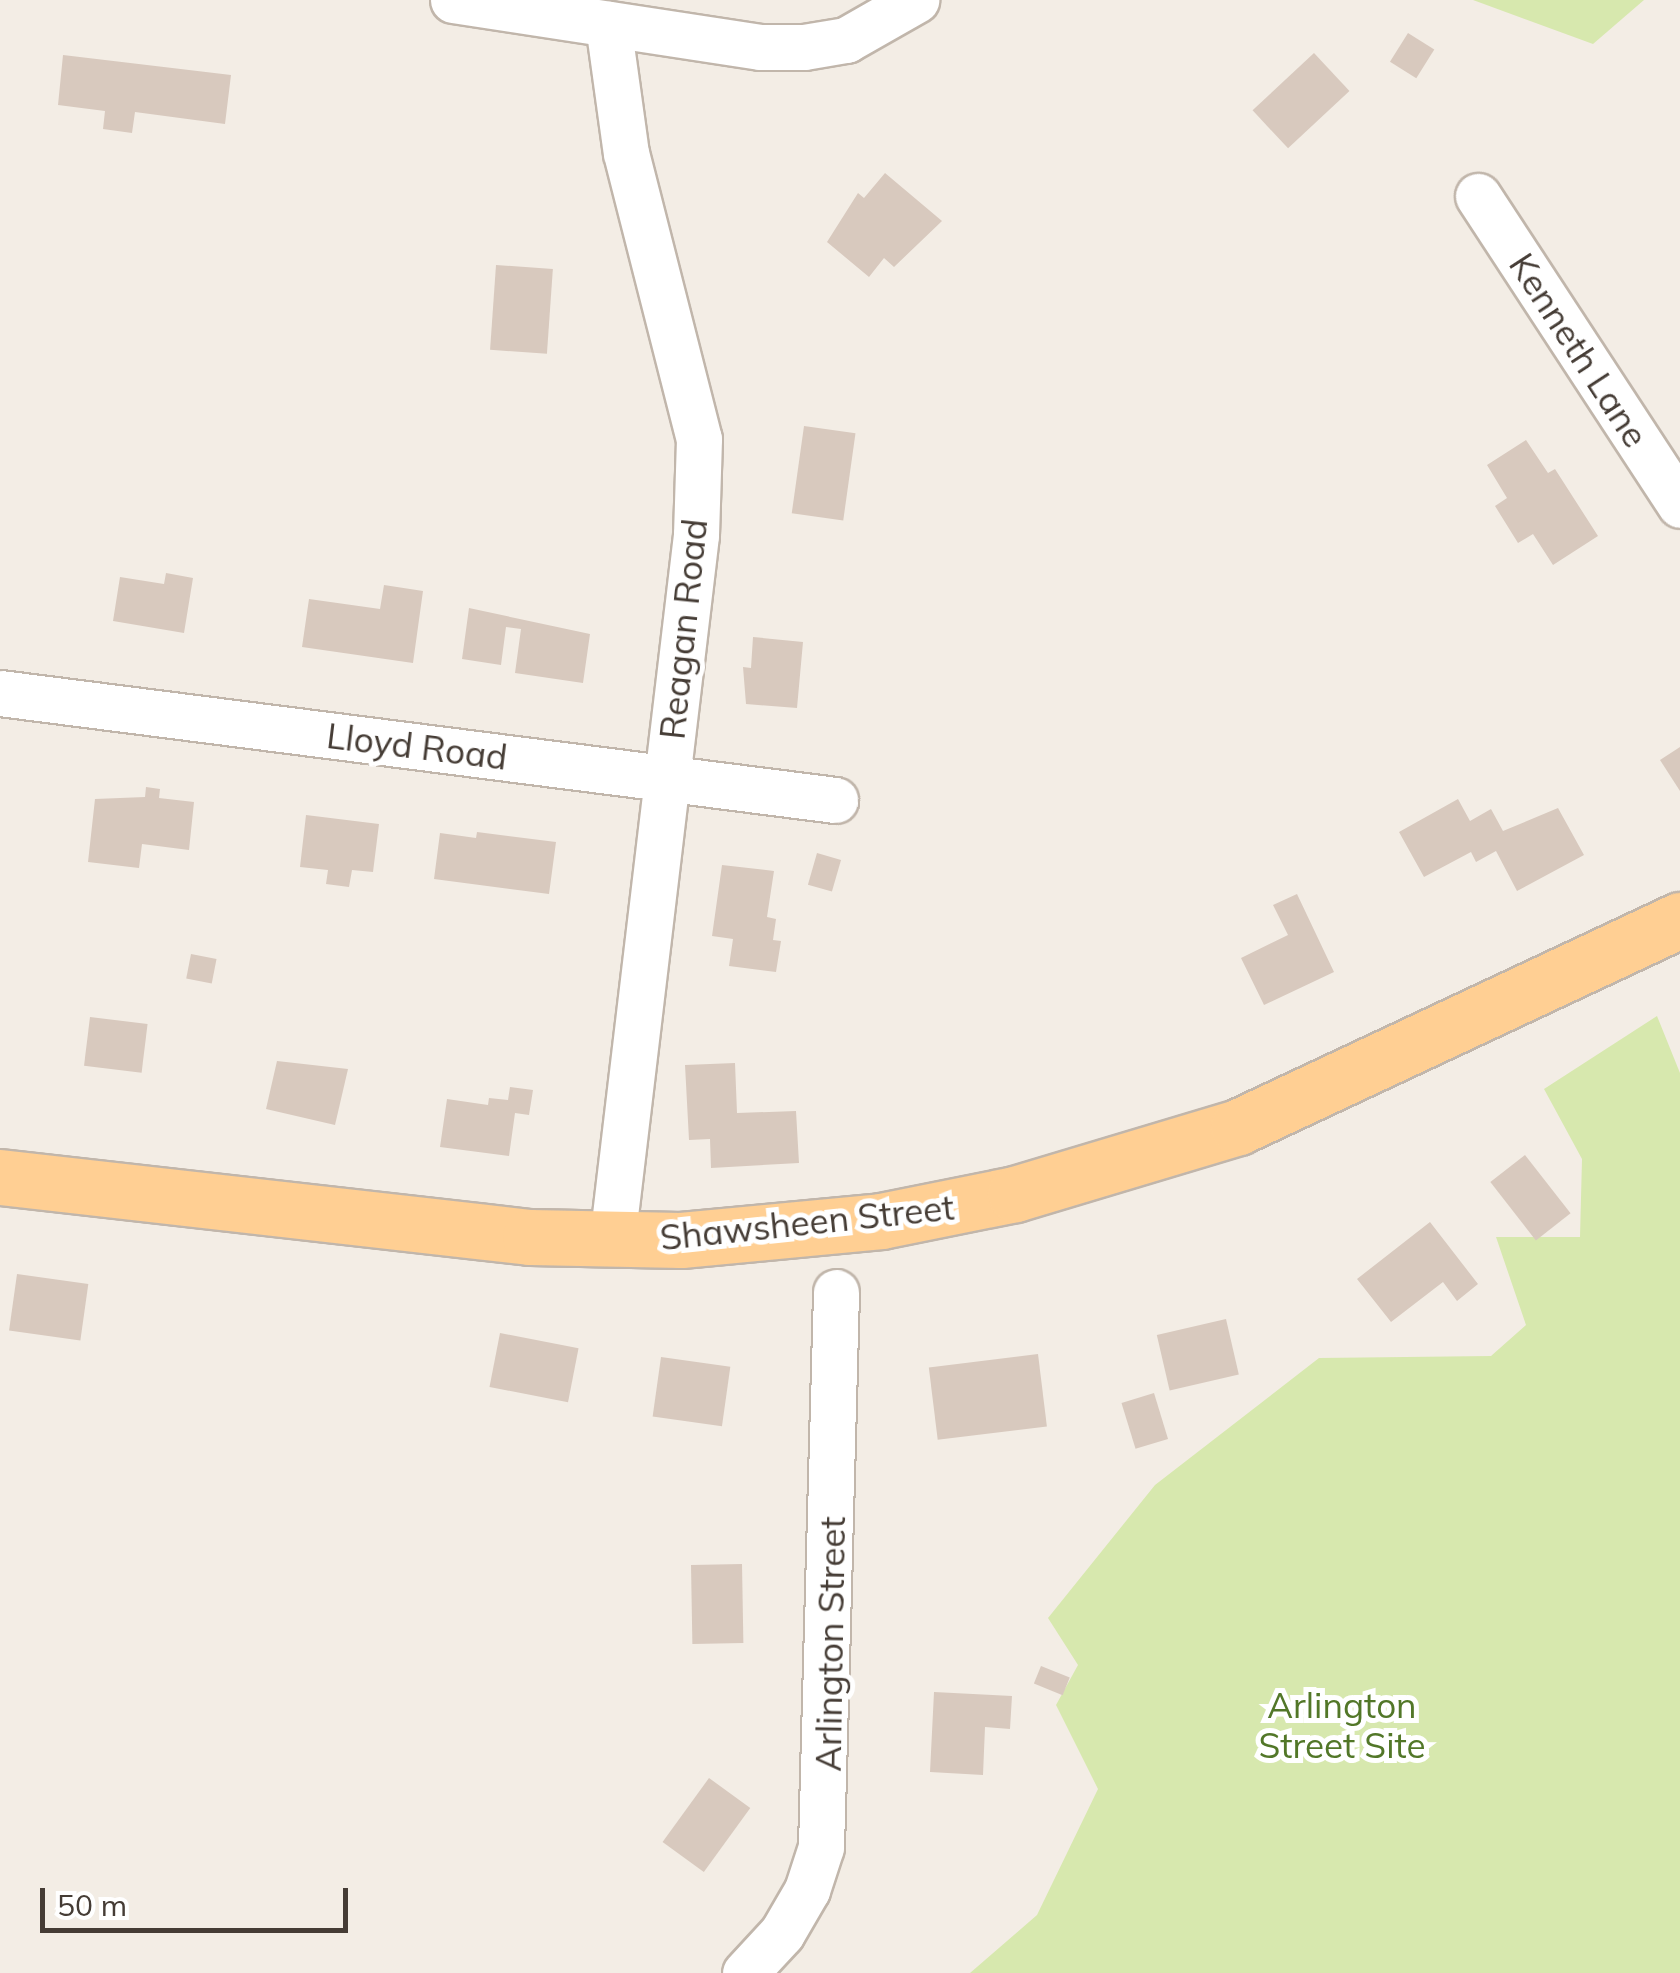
<!DOCTYPE html>
<html>
<head>
<meta charset="utf-8">
<style>
	body { margin:0 }
	#map { position:relative; width:1680px; height:1973px; overflow:hidden; background:#f3ede5; font-family:Mulish,sans-serif }
	div>[style] { position:absolute }
	[style*='--x'] { left:calc(var(--x)*1px); top:calc(var(--y)*1px); width:calc(var(--w)*1px); rotate:calc(var(--a)*1deg) }
	.green>* { inset:0; background:#d7e8ae }
	.building>* { inset:0; background:#d8c9be; transform-origin:0 0 }
	.roads { filter:drop-shadow(2px 0 #c1b6ab) drop-shadow(-2px 0 #c1b6ab) drop-shadow(0 2px #c1b6ab) drop-shadow(0 -2px #c1b6ab) }
	.minor>* { height:45px; margin:-22.5px; padding:0 22.5px; transform-origin:22.5px; border-radius:22.5px; background:#fff }
	.major>* { height:55px; margin:-27.5px; padding:0 27.5px; transform-origin:27.5px; border-radius:27.5px; background:#ffcf93 }
	span { translate:-50% -50%; white-space:nowrap; text-align:center; line-height:1.15; -webkit-text-stroke:10px #fff; paint-order:stroke }
	.street-label { font-size:35px; color:#453c35 }
	.park-label { font-size:35px; color:#527728 }
	.scale { position:absolute; left:40px; top:1888px; width:308px; height:45px; box-sizing:border-box; border:5px solid #453c35; border-top:0; padding-left:12px; font-size:30px; line-height:35px; white-space:nowrap; color:#453c35; -webkit-text-stroke:8px #fff; paint-order:stroke }
</style>
</head>
<body>
<div id="map">
	<div class="green">
		<i style="clip-path:polygon(1473px 0,1644px 0,1593px 44px)"></i>
		<i style="clip-path:polygon(1657px 1016px,1680px 1073px,1680px 1973px,970px 1973px,1037px 1915px,1098px 1789px,1056px 1705px,1078px 1665px,1048px 1618px,1155px 1485px,1319px 1358px,1491px 1356px,1526px 1325px,1496px 1237px,1580px 1237px,1582px 1159px,1544px 1089px)"></i>
	</div>
	<div class="building">
		<i style="left:1408px;top:33px;width:31px;height:34px;rotate:32deg"></i>
		<i style="left:1314px;top:53px;width:52px;height:84px;rotate:47deg"></i>
		<i style="clip-path:polygon(63px 55px,231px 75px,225px 124px,135px 112px,132px 133px,103px 129px,105px 111px,58px 105px)"></i>
		<i style="clip-path:polygon(885px 173px,942px 221px,894px 267px,884px 258px,869px 277px,827px 242px,858px 193px,864px 198px)"></i>
		<i style="left:496px;top:265px;width:57px;height:85px;rotate:4deg"></i>
		<i style="left:804px;top:426px;width:52px;height:88px;rotate:8deg"></i>
		<i style="clip-path:polygon(1526px 440px,1548px 473px,1555px 469px,1598px 536px,1553px 565px,1533px 534px,1518px 543px,1495px 506px,1507px 498px,1487px 465px)"></i>
		<i style="clip-path:polygon(166px 573px,193px 578px,184px 633px,113px 621px,120px 577px,164px 584px)"></i>
		<i style="clip-path:polygon(384px 585px,423px 591px,413px 663px,302px 647px,309px 599px,380px 609px)"></i>
		<i style="clip-path:polygon(469px 608px,590px 634px,583px 683px,515px 673px,521px 629px,506px 627px,501px 665px,462px 659px)"></i>
		<i style="clip-path:polygon(753px 637px,803px 642px,797px 708px,746px 704px,743px 667px,751px 668px)"></i>
		<i style="clip-path:polygon(1680px 747px,1680px 791px,1660px 760px)"></i>
		<i style="clip-path:polygon(146px 787px,160px 789px,159px 798px,194px 802px,189px 850px,142px 844px,139px 868px,88px 862px,95px 799px,145px 797px)"></i>
		<i style="clip-path:polygon(1458px 799px,1470px 821px,1491px 809px,1503px 831px,1558px 808px,1584px 855px,1517px 891px,1496px 851px,1476px 862px,1471px 852px,1424px 877px,1399px 832px)"></i>
		<i style="clip-path:polygon(306px 815px,379px 824px,373px 872px,352px 870px,349px 887px,326px 884px,328px 870px,300px 867px)"></i>
		<i style="clip-path:polygon(477px 832px,556px 842px,549px 894px,434px 879px,440px 833px,476px 838px)"></i>
		<i style="left:817px;top:853px;width:25px;height:33px;rotate:16deg"></i>
		<i style="clip-path:polygon(722px 865px,774px 871px,767px 917px,776px 919px,773px 940px,781px 941px,776px 972px,729px 966px,733px 939px,712px 936px)"></i>
		<i style="clip-path:polygon(1297px 894px,1334px 972px,1264px 1005px,1241px 958px,1288px 935px,1273px 905px)"></i>
		<i style="left:191px;top:954px;width:26px;height:25px;rotate:11deg"></i>
		<i style="left:90px;top:1017px;width:58px;height:49px;rotate:7deg"></i>
		<i style="clip-path:polygon(277px 1061px,348px 1069px,335px 1125px,266px 1109px)"></i>
		<i style="clip-path:polygon(735px 1063px,737px 1113px,796px 1111px,799px 1163px,711px 1168px,710px 1139px,689px 1140px,685px 1065px)"></i>
		<i style="clip-path:polygon(510px 1087px,533px 1090px,529px 1115px,515px 1113px,509px 1156px,440px 1147px,447px 1099px,488px 1105px,489px 1098px,508px 1100px)"></i>
		<i style="left:1525px;top:1155px;width:74px;height:44px;rotate:52deg"></i>
		<i style="clip-path:polygon(1430px 1222px,1478px 1284px,1457px 1301px,1443px 1282px,1391px 1322px,1357px 1279px)"></i>
		<i style="left:17px;top:1274px;width:72px;height:57px;rotate:8deg"></i>
		<i style="left:1226px;top:1319px;width:57px;height:71px;rotate:77deg"></i>
		<i style="left:500px;top:1333px;width:80px;height:55px;rotate:11deg"></i>
		<i style="left:1038px;top:1354px;width:73px;height:110px;rotate:83deg"></i>
		<i style="left:661px;top:1357px;width:70px;height:60px;rotate:8deg"></i>
		<i style="left:1154px;top:1393px;width:48px;height:34px;rotate:73deg"></i>
		<i style="left:742px;top:1564px;width:79px;height:51px;rotate:89deg"></i>
		<i style="left:1041px;top:1666px;width:31px;height:19px;rotate:22deg"></i>
		<i style="clip-path:polygon(934px 1692px,1012px 1696px,1010px 1729px,985px 1727px,983px 1775px,930px 1772px)"></i>
		<i style="left:709px;top:1778px;width:51px;height:79px;rotate:36deg"></i>
	</div>
	<div class="roads">
		<div class="minor">
			<i style="--x:453;--y:0;--w:311;--a:8.7"></i>
			<i style="--x:760;--y:47;--w:44;--a:0"></i>
			<i style="--x:804;--y:47;--w:43;--a:-9.5"></i>
			<i style="--x:846;--y:40;--w:81;--a:-29.7"></i>
			<i style="--x:608;--y:24;--w:130;--a:82.1"></i>
			<i style="--x:626;--y:153;--w:295;--a:75.7"></i>
			<i style="--x:699;--y:439;--w:96;--a:91.8"></i>
			<i style="--x:696;--y:535;--w:711;--a:96.79"></i>
			<i style="--x:1478;--y:196;--w:369;--a:56.8"></i>
			<i style="--x:0;--y:693;--w:842;--a:7.3"></i>
			<i style="--x:745;--y:1973;--w:54;--a:-47.2"></i>
			<i style="--x:782;--y:1933;--w:50;--a:-59.8"></i>
			<i style="--x:807;--y:1890;--w:45;--a:-72"></i>
			<i style="--x:821;--y:1847;--w:555;--a:-88.45"></i>
		</div>
		<div class="major">
			<i style="--x:0;--y:1177;--w:533;--a:6.46"></i>
			<i style="--x:530;--y:1237;--w:151;--a:1.1"></i>
			<i style="--x:681;--y:1240;--w:201;--a:-5.4"></i>
			<i style="--x:881;--y:1221;--w:137;--a:-11.4"></i>
			<i style="--x:1015;--y:1194;--w:233;--a:-16.7"></i>
			<i style="--x:1238;--y:1127;--w:488;--a:-25.1"></i>
		</div>
	</div>
	<div class="street-label">
		<span style="left:1579px;top:350px;rotate:57deg">Kenneth Lane</span>
		<span style="left:683px;top:629px;rotate:-84deg">Reagan Road</span>
		<span style="left:417px;top:746px;rotate:7deg">Lloyd Road</span>
		<span style="left:807px;top:1222px;rotate:-6deg">Shawsheen Street</span>
		<span style="left:830px;top:1644px;rotate:-89deg">Arlington Street</span>
	</div>
	<div class="park-label">
		<span style="left:1342px;top:1725px">Arlington<br>Street Site</span>
	</div>
	<div class="scale">50 m</div>
</div>
</body>
</html>
